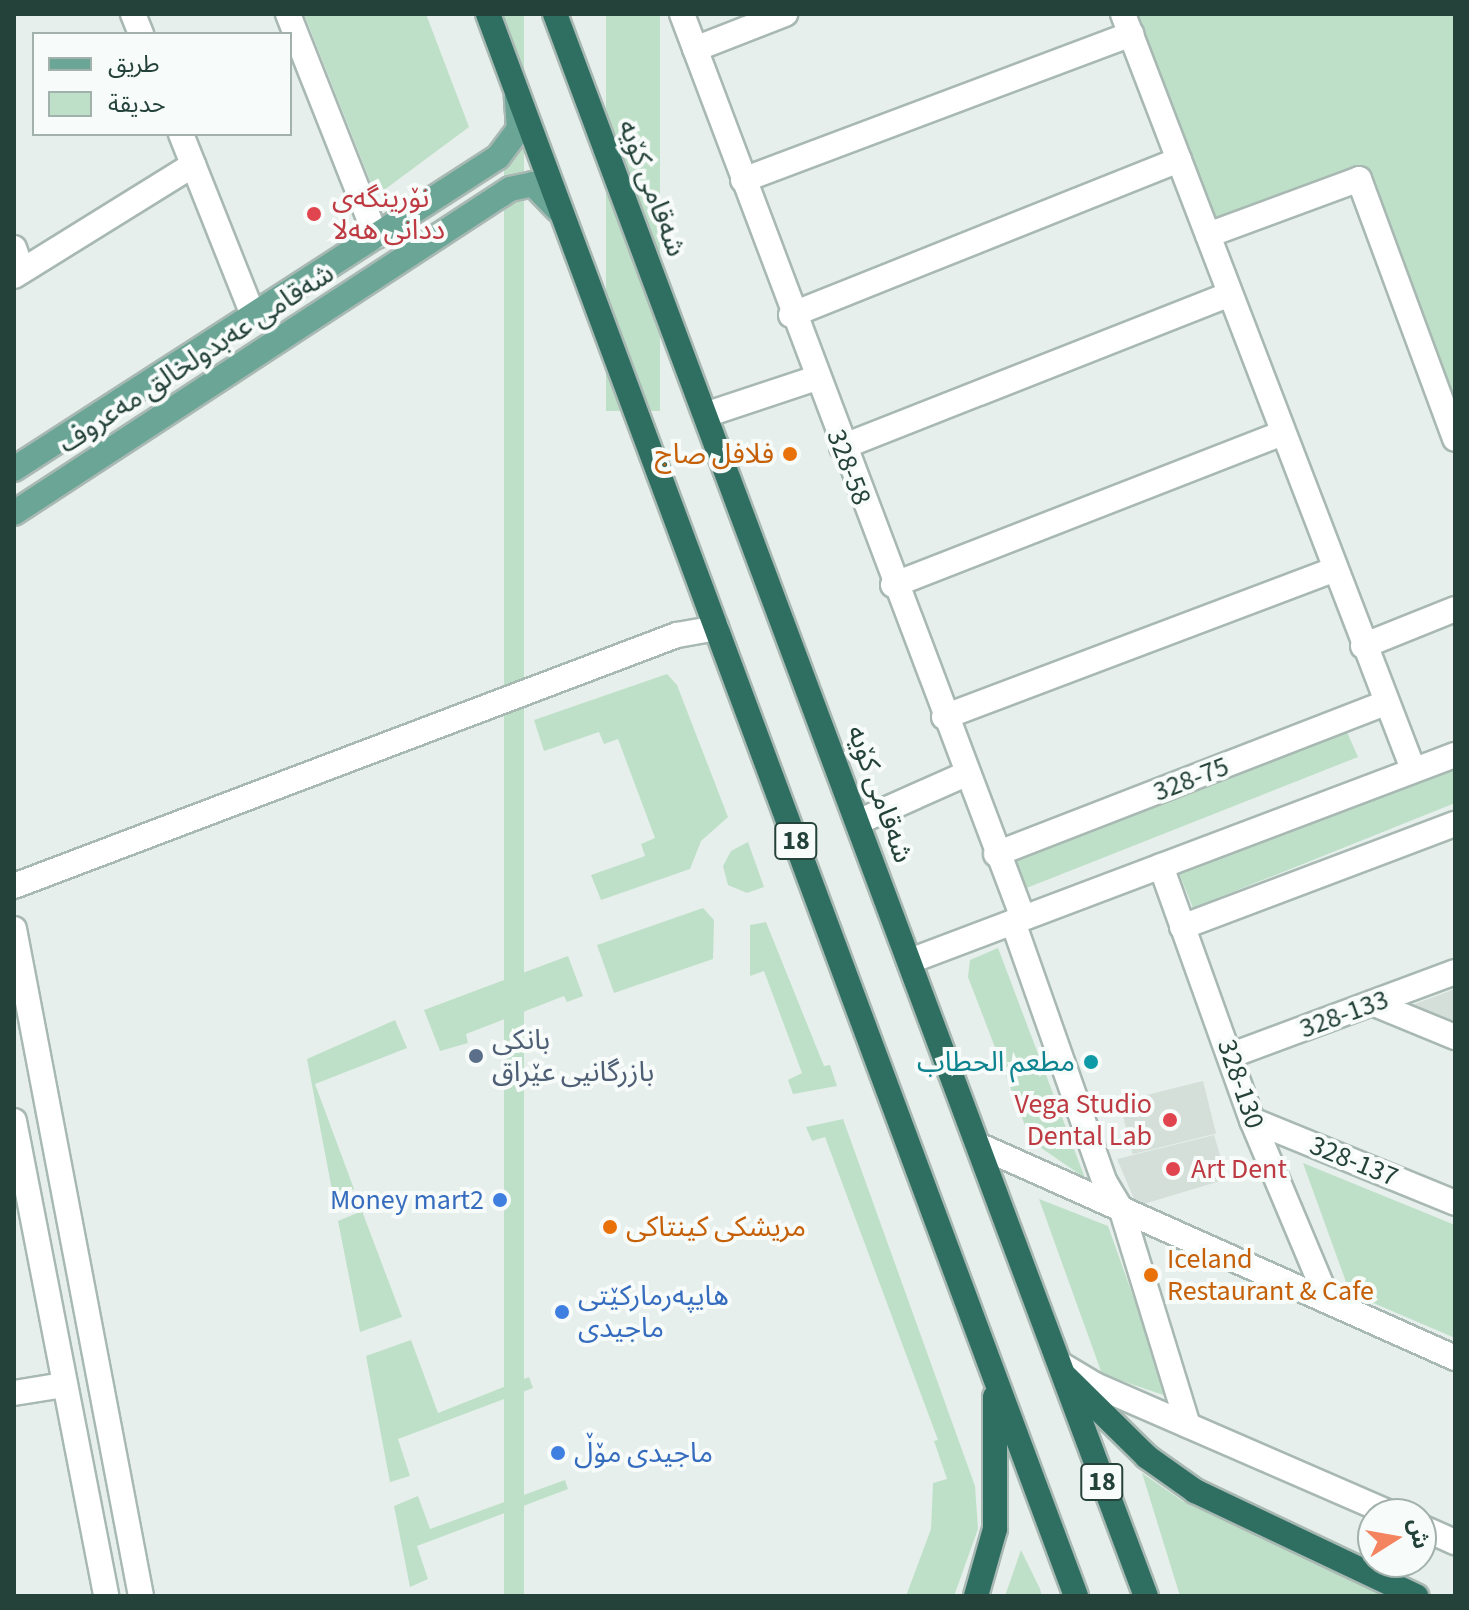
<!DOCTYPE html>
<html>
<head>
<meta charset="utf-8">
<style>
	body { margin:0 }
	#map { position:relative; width:1469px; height:1610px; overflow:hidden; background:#e6efeb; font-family:"Source Sans 3","Noto Sans Arabic",sans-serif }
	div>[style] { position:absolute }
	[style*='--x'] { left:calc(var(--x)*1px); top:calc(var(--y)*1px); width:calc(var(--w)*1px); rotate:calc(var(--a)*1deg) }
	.built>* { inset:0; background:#d4dfda; transform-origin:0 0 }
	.green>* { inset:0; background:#bfe0c8; transform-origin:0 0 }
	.roads { filter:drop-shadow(2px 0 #a8b8b2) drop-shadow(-2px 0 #a8b8b2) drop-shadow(0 2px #a8b8b2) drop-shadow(0 -2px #a8b8b2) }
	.minor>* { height:24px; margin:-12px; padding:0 12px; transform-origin:12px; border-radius:12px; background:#fff }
	.major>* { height:24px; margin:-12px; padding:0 12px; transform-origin:12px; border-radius:12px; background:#6aa596 }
	.highway>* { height:24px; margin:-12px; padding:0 12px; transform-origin:12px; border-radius:12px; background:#2f6f62 }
	.dots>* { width:22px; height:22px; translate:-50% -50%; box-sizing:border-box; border:4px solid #f7fbf9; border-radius:50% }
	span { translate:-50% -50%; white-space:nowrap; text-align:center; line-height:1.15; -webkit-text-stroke:8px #f7fbf9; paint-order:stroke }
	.shield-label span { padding:2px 6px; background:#f7fbf9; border:2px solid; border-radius:6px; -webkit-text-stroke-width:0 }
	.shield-label { font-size:26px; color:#24423a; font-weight:700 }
	.street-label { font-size:28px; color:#24423a }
	.health-label { font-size:28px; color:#be3a42 }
	.left { translate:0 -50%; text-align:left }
	.right { translate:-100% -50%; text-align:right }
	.food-label { font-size:28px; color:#c56008 }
	.service-label { font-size:28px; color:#4e5e75 }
	.culture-label { font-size:28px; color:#0d838f }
	.shop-label { font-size:28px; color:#366cbe }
	.frame { position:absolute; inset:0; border:16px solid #24423a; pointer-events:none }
	.legend { position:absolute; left:32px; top:32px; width:260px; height:104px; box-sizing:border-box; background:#f7fbf9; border:2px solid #a3b1ad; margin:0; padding:10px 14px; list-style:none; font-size:24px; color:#24423a }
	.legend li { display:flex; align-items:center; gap:16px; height:40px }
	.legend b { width:40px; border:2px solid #a3b1ad }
	.north { position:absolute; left:1357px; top:1498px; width:80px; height:80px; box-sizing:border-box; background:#f7fbf9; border:2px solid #a3b1ad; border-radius:50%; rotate:79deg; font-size:22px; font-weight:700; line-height:32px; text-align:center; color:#24423a }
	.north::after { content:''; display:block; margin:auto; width:28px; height:36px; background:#f4845f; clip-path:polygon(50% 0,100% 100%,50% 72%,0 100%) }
</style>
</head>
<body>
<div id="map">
	<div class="built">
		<i style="clip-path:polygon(1455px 989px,1455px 1022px,1412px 1005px)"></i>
		<i style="left:1203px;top:1081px;width:54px;height:86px;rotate:76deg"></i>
		<i style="clip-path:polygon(1214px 1135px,1227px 1179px,1137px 1206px,1117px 1159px)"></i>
	</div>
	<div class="green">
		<i style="clip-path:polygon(304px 14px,426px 14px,469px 127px,376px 196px)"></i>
		<i style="left:504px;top:14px;width:20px;height:1690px"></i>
		<i style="left:606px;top:14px;width:54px;height:397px"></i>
		<i style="clip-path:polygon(1130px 14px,1455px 14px,1455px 443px,1353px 174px,1208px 225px)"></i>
		<i style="clip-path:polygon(667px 674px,677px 685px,728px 817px,701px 841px,690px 869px,601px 900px,591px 875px,645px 856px,641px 844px,655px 838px,618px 739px,604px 744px,599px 732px,544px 751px,534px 720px)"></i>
		<i style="clip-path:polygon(1347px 732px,1358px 757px,1024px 889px,1011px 853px)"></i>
		<i style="clip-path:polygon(1455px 767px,1455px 803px,1193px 908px,1177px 868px)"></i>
		<i style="clip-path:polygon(748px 842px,764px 887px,747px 893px,728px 885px,723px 866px,731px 851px)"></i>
		<i style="clip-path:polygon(703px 908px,714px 920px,713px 959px,614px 993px,597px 945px)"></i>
		<i style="clip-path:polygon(766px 922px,824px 1066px,830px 1065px,837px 1086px,793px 1094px,788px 1080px,802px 1073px,764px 971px,750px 976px,750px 925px)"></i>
		<i style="clip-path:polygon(998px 948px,1085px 1178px,1031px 1141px,968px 977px,970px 960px)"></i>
		<i style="clip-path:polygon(568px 956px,583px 996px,567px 1002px,564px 996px,466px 1034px,468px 1043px,440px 1051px,424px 1010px)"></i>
		<i style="clip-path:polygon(395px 1020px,407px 1048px,315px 1084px,354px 1189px,333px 1195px,307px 1059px)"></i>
		<i style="clip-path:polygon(843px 1119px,975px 1486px,978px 1529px,954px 1596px,906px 1596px,931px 1529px,933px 1483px,947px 1479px,934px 1441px,938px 1440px,825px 1137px,812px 1141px,806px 1127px)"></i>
		<i style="clip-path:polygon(1303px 1163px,1455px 1225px,1455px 1338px,1350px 1293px)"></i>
		<i style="clip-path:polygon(1039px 1199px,1108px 1226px,1169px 1397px,1102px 1374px)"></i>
		<i style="clip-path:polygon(362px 1211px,402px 1317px,360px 1332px,338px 1221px)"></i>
		<i style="clip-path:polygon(411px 1340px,438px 1413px,529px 1377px,533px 1388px,398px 1439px,410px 1476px,390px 1482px,366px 1356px)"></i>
		<i style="clip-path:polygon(1142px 1473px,1184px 1502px,1389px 1596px,1180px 1596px)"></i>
		<i style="clip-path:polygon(565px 1480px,568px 1489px,417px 1546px,428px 1579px,410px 1587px,394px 1506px,418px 1496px,430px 1529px)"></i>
		<i style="clip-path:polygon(1021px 1550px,1040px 1589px,1042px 1596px,1005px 1596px)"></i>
	</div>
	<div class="roads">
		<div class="minor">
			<i style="--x:133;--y:14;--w:22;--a:68"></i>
			<i style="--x:288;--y:14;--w:239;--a:68.4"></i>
			<i style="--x:682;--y:14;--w:966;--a:69.33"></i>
			<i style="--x:1123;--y:14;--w:809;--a:68.99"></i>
			<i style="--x:695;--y:49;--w:97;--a:-21.3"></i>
			<i style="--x:181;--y:134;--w:195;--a:68.3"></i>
			<i style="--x:743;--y:180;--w:415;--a:-20.6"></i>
			<i style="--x:1208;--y:235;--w:161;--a:-20.3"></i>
			<i style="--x:1359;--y:179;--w:277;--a:69.7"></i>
			<i style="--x:14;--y:248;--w:24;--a:71"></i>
			<i style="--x:14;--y:276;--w:211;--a:-31.8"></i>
			<i style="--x:791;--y:315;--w:418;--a:-21.8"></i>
			<i style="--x:705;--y:415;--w:117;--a:-18.4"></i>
			<i style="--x:842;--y:447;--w:417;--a:-21.5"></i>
			<i style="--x:893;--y:585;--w:418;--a:-21.3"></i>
			<i style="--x:1363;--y:646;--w:99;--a:-21.9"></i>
			<i style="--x:944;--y:717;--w:417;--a:-20.7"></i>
			<i style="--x:858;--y:822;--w:118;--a:-24"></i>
			<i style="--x:996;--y:854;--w:417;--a:-21.2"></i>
			<i style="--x:1161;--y:866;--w:270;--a:70.3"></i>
			<i style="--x:1252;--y:1120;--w:196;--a:67.2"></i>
			<i style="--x:14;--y:886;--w:709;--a:-20.74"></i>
			<i style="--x:677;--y:635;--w:40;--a:-10"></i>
			<i style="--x:1013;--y:922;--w:275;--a:70.6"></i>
			<i style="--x:1104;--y:1181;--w:35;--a:59"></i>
			<i style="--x:1122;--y:1211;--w:224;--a:72.9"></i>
			<i style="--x:1182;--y:927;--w:292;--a:-20.7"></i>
			<i style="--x:14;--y:929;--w:679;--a:79.22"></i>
			<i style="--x:910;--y:961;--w:583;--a:-20.71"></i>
			<i style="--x:1372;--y:1003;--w:90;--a:22.3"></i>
			<i style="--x:1232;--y:1055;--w:238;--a:-20.4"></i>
			<i style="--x:1252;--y:1120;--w:219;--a:22.2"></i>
			<i style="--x:14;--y:1121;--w:484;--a:79"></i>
			<i style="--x:978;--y:1145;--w:522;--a:24.06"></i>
			<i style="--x:1060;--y:1364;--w:41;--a:31"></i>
			<i style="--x:1095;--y:1385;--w:323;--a:23.5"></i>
			<i style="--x:14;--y:1393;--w:51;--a:-9.1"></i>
			<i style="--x:1421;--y:1527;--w:37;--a:24"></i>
		</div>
		<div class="major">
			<i style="--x:14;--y:469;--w:576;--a:-32.81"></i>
			<i style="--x:498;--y:157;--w:35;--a:-53"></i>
			<i style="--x:519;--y:129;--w:32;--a:-94"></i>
			<i style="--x:14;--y:513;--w:592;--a:-33.15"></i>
			<i style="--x:510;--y:189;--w:24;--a:-12"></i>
			<i style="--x:533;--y:184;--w:36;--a:46"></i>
		</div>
		<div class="highway">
			<i style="--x:488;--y:14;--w:1688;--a:69.61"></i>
			<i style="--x:555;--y:14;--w:1689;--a:69.52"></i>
			<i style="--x:1066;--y:1377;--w:114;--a:44.6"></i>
			<i style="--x:1147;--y:1457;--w:59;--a:35.3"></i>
			<i style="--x:1195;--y:1491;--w:245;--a:25.4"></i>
			<i style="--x:976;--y:1596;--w:70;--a:-74.2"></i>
			<i style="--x:995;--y:1529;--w:132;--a:-90"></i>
		</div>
	</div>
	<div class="dots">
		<i style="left:314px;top:214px;background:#e0444e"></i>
		<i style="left:790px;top:454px;background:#e8710a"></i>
		<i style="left:476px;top:1056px;background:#5c6f8a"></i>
		<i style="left:1091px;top:1062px;background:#0f9aa8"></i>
		<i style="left:1170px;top:1120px;background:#e0444e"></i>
		<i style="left:1173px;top:1169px;background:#e0444e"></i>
		<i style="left:500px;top:1200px;background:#3f7fe0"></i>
		<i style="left:610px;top:1227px;background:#e8710a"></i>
		<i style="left:1151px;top:1275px;background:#e8710a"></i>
		<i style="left:562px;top:1312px;background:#3f7fe0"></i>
		<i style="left:558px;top:1453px;background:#3f7fe0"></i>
	</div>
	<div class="shield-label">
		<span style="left:796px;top:841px">18</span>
		<span style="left:1102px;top:1482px">18</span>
	</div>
	<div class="street-label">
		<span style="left:652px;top:188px;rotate:69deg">شەقامی کۆیە</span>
		<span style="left:196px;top:358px;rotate:-33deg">شەقامی عەبدولخالق مەعروف</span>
		<span style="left:849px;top:467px;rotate:69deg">328-58</span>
		<span style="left:1191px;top:779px;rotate:-21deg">328-75</span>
		<span style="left:880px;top:794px;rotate:70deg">شەقامی کۆیە</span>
		<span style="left:1344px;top:1014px;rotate:-20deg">328-133</span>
		<span style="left:1241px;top:1084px;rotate:71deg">328-130</span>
		<span style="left:1354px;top:1161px;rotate:22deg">328-137</span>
	</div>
	<div class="health-label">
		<span class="left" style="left:332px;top:214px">نۆرینگەی<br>ددانی هەلا</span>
		<span class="right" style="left:1152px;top:1120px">Vega Studio<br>Dental Lab</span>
		<span class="left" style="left:1191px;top:1169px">Art Dent</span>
	</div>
	<div class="food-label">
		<span class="right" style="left:774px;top:454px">فلافل صاج</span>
		<span class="left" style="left:626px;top:1227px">مریشکی کینتاکی</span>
		<span class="left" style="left:1167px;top:1275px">Iceland<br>Restaurant &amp; Cafe</span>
	</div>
	<div class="service-label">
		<span class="left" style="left:492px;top:1056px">بانکی<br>بازرگانیی عێراق</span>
	</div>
	<div class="culture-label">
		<span class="right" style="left:1075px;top:1062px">مطعم الحطاب</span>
	</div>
	<div class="shop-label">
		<span class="right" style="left:484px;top:1200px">Money mart2</span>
		<span class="left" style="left:578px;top:1312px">هایپەرمارکێتی<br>ماجیدی</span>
		<span class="left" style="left:574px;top:1453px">ماجیدی مۆڵ</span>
	</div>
	<div class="frame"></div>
	<ul class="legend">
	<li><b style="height:10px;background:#6aa596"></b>طريق</li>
	<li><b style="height:22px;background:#bfe0c8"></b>حديقة</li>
	</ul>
	<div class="north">ش</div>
</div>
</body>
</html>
